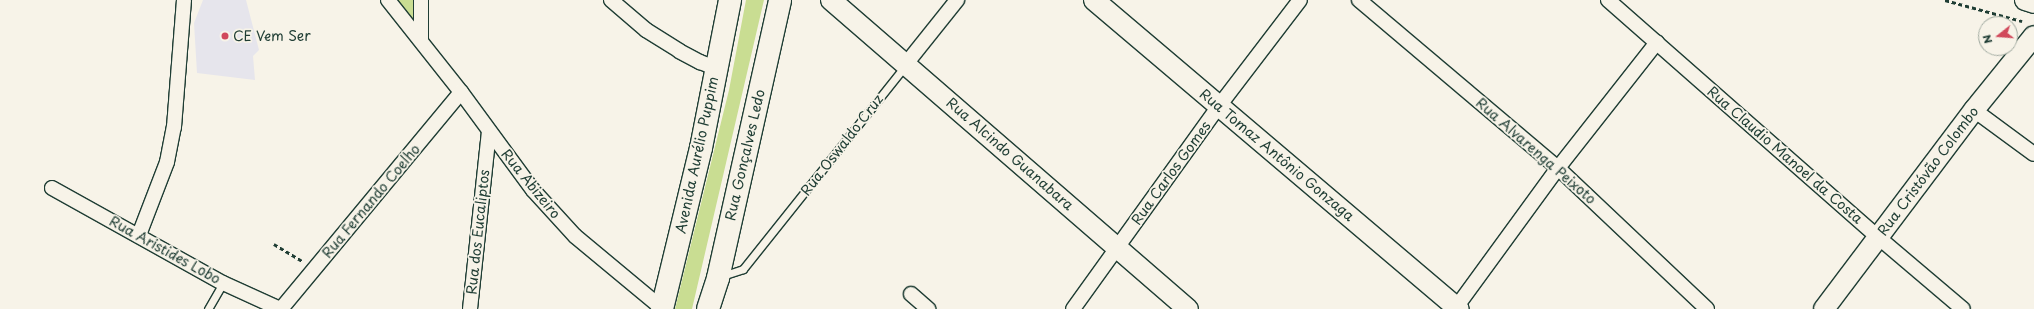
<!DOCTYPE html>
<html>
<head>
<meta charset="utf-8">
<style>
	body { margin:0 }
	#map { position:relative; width:2034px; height:309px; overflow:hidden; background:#f7f3e8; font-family:"Playpen Sans",sans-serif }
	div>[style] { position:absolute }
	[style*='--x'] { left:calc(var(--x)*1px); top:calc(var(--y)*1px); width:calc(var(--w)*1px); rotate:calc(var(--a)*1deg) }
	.built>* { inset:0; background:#e6e5ec }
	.green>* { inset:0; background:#c9dd92 }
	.path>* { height:2.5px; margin-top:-1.25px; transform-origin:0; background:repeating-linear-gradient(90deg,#1f3d34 0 4px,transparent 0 7px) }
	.roads { filter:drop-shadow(1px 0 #1f3d34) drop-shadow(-1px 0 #1f3d34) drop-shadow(0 1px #1f3d34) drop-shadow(0 -1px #1f3d34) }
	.lane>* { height:7px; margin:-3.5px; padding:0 3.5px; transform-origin:3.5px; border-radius:3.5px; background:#f7f3e8 }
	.street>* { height:14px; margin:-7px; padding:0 7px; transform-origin:7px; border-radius:7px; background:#f7f3e8 }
	.secondary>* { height:20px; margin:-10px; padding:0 10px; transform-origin:10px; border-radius:10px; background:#f7f3e8 }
	.primary>* { height:22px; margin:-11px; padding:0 11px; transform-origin:11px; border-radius:11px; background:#f7f3e8 }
	.dots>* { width:11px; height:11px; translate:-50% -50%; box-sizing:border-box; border:2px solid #f7f3e8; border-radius:50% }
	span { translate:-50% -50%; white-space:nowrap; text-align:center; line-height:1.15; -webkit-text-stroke:3.5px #f7f3e8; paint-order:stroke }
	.poi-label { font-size:14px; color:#1f3d34 }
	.left { translate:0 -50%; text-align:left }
	.street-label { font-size:14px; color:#1f3d34 }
	.north { position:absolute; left:1978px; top:16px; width:40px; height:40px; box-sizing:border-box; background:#f7f3e8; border:1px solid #a1aaa0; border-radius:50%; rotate:253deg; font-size:11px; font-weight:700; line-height:16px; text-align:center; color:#1f3d34 }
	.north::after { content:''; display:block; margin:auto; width:14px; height:18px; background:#d1495b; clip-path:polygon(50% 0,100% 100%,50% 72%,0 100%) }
</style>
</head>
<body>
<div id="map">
	<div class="built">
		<i style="clip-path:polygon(203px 0,246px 0,259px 50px,253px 56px,255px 80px,197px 73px,194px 23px)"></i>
	</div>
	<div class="green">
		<i style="clip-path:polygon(396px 0,415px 0,416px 24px)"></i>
		<i style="clip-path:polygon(746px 0,764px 0,692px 309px,675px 309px,729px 90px)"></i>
	</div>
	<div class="path">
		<i style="--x:1945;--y:0;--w:80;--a:15.3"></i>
		<i style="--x:274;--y:244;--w:33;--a:31"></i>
	</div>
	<div class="roads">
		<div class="lane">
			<i style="--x:722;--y:276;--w:22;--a:-18"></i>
			<i style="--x:743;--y:269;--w:260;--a:-51.4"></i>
			<i style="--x:208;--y:309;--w:30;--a:-60"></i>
		</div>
		<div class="street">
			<i style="--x:388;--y:0;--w:117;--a:51.6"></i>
			<i style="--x:461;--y:92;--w:122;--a:53.7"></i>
			<i style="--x:533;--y:190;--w:62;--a:47.6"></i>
			<i style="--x:575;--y:236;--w:114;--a:39.7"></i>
			<i style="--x:611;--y:0;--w:46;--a:40.6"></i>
			<i style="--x:646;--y:30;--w:39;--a:32"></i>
			<i style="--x:679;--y:51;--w:24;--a:28"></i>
			<i style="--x:700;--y:62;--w:17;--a:21"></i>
			<i style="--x:1359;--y:0;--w:260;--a:40.2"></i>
			<i style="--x:1558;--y:168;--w:205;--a:43.4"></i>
			<i style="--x:1608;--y:0;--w:359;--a:41.3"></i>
			<i style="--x:1878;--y:237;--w:111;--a:40.3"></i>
			<i style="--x:421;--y:40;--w:40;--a:-90"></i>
			<i style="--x:906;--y:64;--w:82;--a:-51.4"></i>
			<i style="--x:1974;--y:110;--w:74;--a:36.3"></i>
			<i style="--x:52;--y:188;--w:196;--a:29.1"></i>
			<i style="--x:223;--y:283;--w:63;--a:24.5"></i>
			<i style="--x:139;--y:235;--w:78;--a:-69"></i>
			<i style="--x:167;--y:162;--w:36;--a:-79"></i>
			<i style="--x:174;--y:127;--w:127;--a:-85.5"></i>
			<i style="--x:911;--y:294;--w:23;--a:41"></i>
			<i style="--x:281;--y:309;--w:282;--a:-50.3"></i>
			<i style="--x:470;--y:309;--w:178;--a:-83.9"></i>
			<i style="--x:1073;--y:309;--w:250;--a:-54.3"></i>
			<i style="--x:1219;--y:106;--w:133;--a:-52.6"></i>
			<i style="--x:1455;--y:309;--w:175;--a:-53.9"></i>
			<i style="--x:1558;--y:168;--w:160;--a:-51.8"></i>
		</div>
		<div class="secondary">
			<i style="--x:831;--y:0;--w:472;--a:40.9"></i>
			<i style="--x:1094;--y:0;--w:478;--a:40.3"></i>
			<i style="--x:2025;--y:0;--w:9;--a:18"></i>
			<i style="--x:1824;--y:309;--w:249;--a:-53"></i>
			<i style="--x:1974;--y:110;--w:95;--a:-51"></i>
		</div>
		<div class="primary">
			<i style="--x:662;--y:309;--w:166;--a:-76.4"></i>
			<i style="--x:701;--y:148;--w:151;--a:-78.9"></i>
			<i style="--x:708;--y:309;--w:33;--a:-72"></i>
			<i style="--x:718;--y:278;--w:285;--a:-77.4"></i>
		</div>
	</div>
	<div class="dots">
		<i style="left:225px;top:36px;background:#d1495b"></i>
	</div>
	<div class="poi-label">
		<span class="left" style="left:233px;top:36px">CE Vem Ser</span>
	</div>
	<div class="street-label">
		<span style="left:842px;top:145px;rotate:-52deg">Rua Oswaldo Cruz</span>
		<span style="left:1536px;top:151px;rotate:41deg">Rua Alvarenga Peixoto</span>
		<span style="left:1010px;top:154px;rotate:41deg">Rua Alcindo Guanabara</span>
		<span style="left:697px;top:155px;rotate:-78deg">Avenida Aurélio Puppim</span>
		<span style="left:745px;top:155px;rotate:-77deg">Rua Gonçalves Ledo</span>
		<span style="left:1277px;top:155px;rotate:40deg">Rua Tomaz Antônio Gonzaga</span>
		<span style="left:1785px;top:155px;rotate:41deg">Rua Claudio Manoel da Costa</span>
		<span style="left:1928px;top:171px;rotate:-53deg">Rua Cristóvão Colombo</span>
		<span style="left:1171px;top:173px;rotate:-54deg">Rua Carlos Gomes</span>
		<span style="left:531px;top:184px;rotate:51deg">Rua Abizeiro</span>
		<span style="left:371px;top:201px;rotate:-50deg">Rua Fernando Coelho</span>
		<span style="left:478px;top:232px;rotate:-84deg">Rua dos Eucaliptos</span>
		<span style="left:165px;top:250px;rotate:29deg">Rua Aristides Lobo</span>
	</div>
	<div class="north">N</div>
</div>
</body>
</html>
